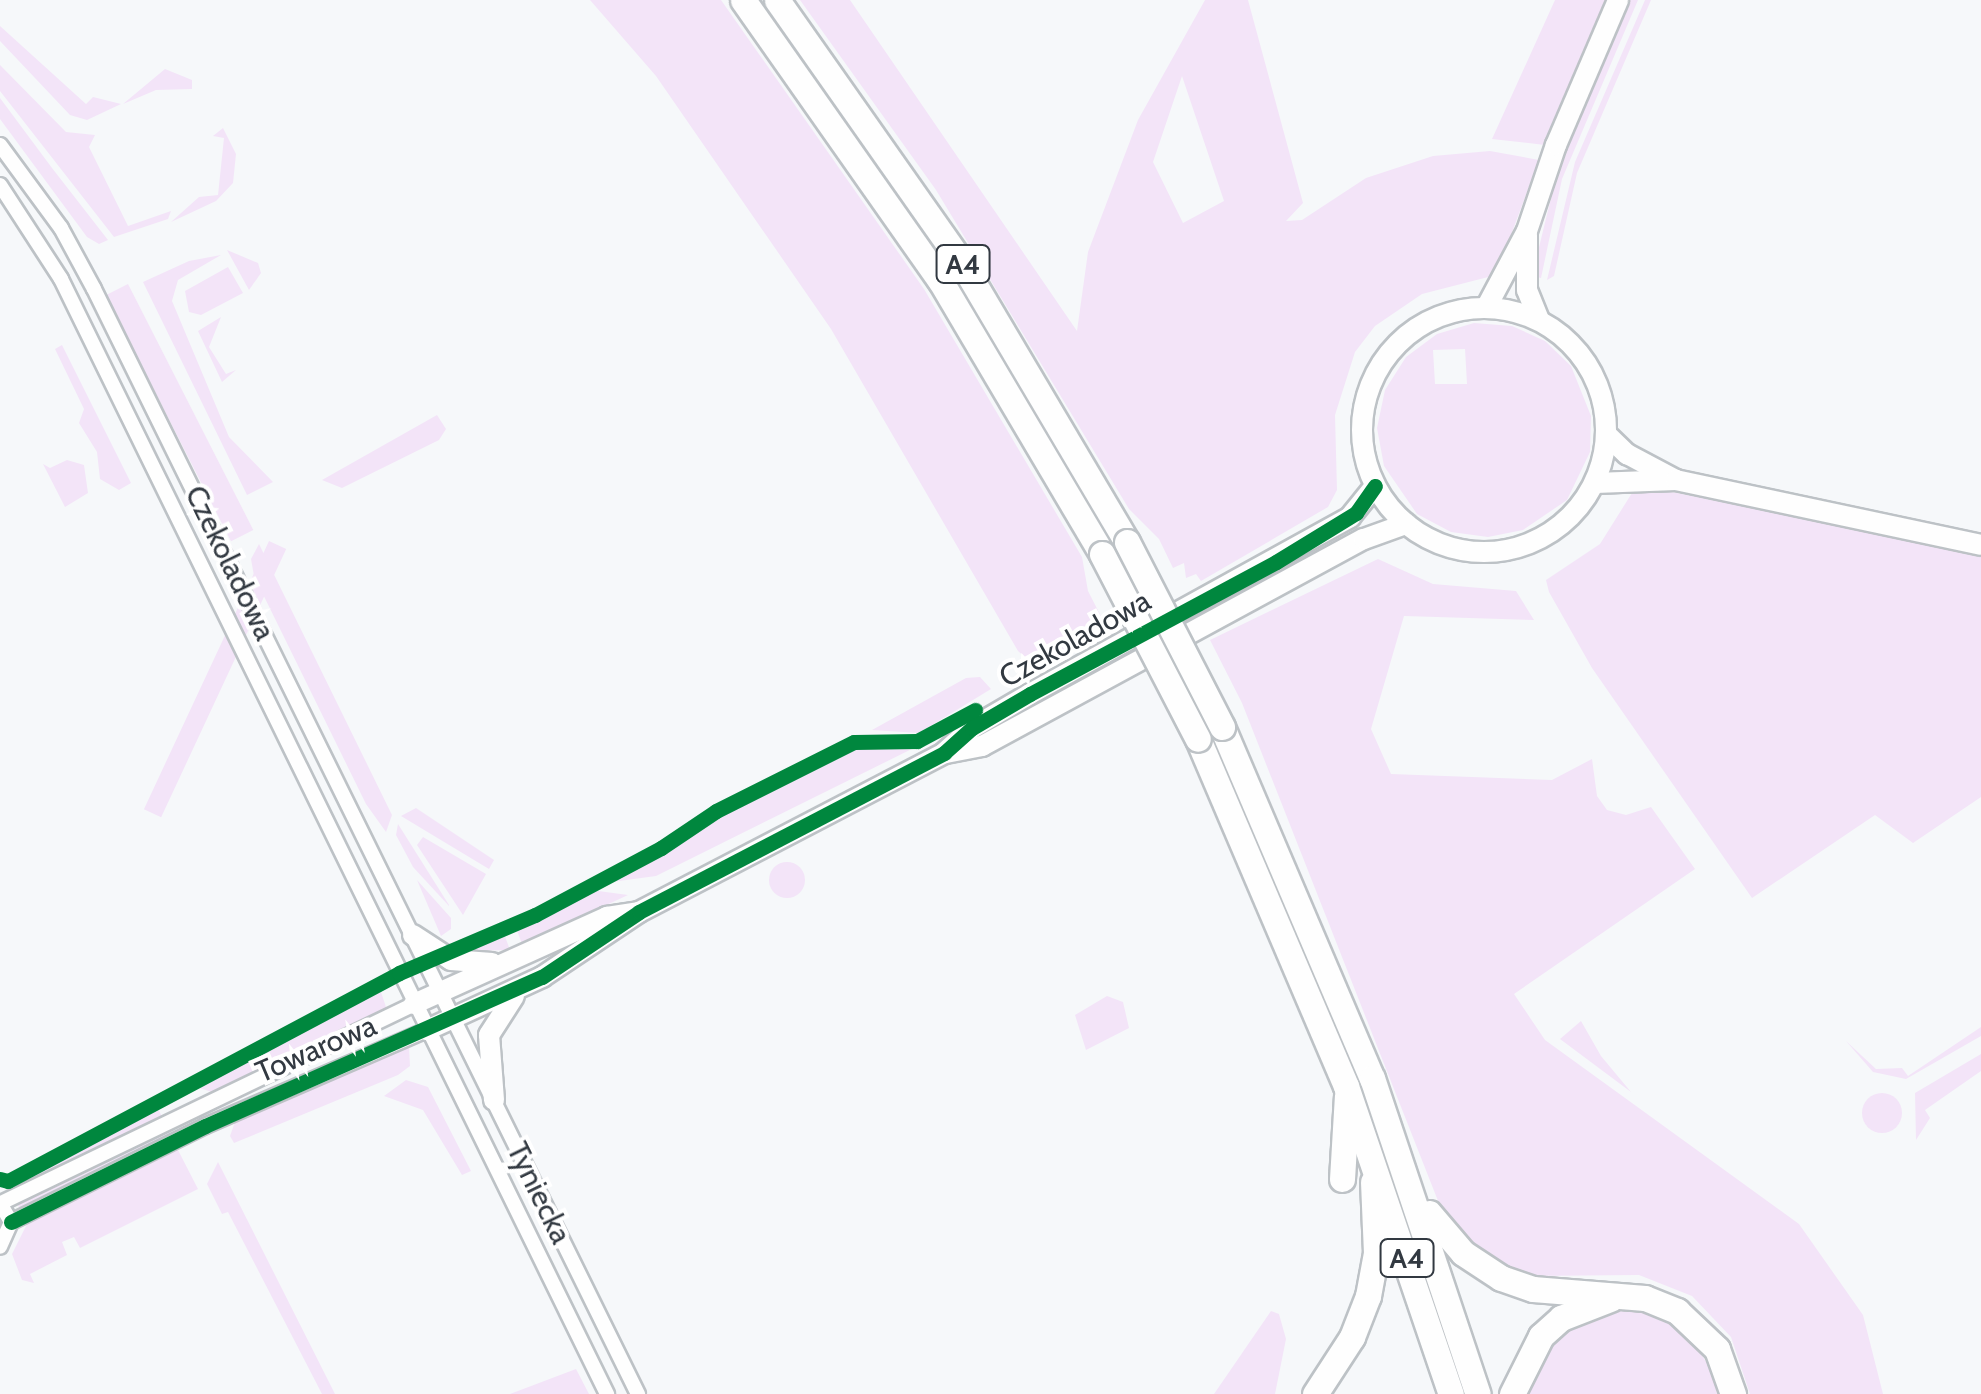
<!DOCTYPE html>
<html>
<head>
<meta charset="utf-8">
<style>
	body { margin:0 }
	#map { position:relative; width:1981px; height:1394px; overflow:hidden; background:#f6f8fa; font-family:Cabin,sans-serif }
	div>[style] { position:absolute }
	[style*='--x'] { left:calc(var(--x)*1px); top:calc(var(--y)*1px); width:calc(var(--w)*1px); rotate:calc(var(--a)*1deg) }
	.green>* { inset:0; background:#f3e4f8; transform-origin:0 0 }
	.round { border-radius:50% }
	.roads { filter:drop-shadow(2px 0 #bdc2c6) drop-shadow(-2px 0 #bdc2c6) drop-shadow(0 2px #bdc2c6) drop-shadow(0 -2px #bdc2c6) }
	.street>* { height:14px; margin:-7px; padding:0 7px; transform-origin:7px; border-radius:7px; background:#fefefe }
	.secondary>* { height:20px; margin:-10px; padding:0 10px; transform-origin:10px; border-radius:10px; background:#fefefe }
	.secondary>.ring { margin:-10px; padding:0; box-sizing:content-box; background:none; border:20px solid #fefefe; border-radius:50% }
	.highway>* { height:25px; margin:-12.5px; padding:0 12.5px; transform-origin:12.5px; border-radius:12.5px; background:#fefefe }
	.bridges { filter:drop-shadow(2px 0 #bdc2c6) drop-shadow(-2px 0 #bdc2c6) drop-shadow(0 2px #bdc2c6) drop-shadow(0 -2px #bdc2c6) }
	.highway-bridge>* { height:25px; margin:-12.5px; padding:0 12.5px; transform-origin:12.5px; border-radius:12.5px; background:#fefefe }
	.cycleway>* { height:15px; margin:-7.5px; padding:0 7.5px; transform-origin:7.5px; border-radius:7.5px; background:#00873e }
	span { translate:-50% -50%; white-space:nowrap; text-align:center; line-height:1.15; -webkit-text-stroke:8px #fff; paint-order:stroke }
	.shield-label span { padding:2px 8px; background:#fff; border:2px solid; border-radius:8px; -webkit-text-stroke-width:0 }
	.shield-label { font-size:28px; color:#323941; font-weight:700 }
	.street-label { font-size:30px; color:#323941 }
</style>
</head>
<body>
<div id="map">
	<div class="green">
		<i style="clip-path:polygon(590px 0,721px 0,924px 289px,1082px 557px,1088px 591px,1108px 630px,1049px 660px,1028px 660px,1018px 651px,831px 329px,656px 76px)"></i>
		<i style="clip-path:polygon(evenodd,800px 0,850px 0,1077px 331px,1088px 252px,1138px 120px,1205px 0,1248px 0,1303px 203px,1286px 221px,1302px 220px,1366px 178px,1433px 156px,1490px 151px,1539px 160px,1496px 275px,1422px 294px,1375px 326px,1355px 352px,1335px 415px,1337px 490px,1328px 507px,1201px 581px,1196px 574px,1186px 578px,1184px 563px,1173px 568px,1159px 539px,1129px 509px,936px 190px,800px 0,1182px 76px,1224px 201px,1183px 223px,1153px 162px,1182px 76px)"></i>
		<i style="clip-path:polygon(1555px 0,1607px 0,1545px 145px,1492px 139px)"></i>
		<i style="clip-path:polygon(1628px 0,1638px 0,1562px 179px,1541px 278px,1532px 276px,1562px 153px)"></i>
		<i style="clip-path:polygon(1645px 0,1651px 0,1577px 173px,1554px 276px,1547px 280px,1575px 162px)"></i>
		<i style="clip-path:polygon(0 26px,86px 104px,93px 97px,121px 104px,87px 120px,70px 115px,0 41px)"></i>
		<i style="clip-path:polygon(0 65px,66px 132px,95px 135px,89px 147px,128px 226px,171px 211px,168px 219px,114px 237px,0 91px)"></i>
		<i style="clip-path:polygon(165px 69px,192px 80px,192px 89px,156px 90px,123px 104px)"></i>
		<i style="clip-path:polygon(0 98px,52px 168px,108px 240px,99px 244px,87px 237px,0 119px)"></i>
		<i style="clip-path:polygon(223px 128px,236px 154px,233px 183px,216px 201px,171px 222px,199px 197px,218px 195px,224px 138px,213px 136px)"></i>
		<i style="clip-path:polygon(227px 250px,258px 263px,261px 273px,249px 290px)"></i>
		<i style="clip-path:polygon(221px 255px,178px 280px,172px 301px,229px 437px,273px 482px,247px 495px,143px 282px,189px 261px)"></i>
		<i style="clip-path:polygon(228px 267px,243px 293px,201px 315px,189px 312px,185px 291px)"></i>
		<i style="left:128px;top:284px;width:276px;height:25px;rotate:63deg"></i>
		<i style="clip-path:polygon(221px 317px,209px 347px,226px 374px,236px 370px,222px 382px,198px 331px)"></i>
		<i style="clip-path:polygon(evenodd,1474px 323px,1512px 326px,1545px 341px,1571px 366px,1591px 416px,1590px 452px,1567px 500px,1523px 530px,1488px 537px,1451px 532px,1417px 514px,1384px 466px,1377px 428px,1385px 390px,1406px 357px,1437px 334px,1474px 323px,1465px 349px,1467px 384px,1435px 384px,1433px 350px,1465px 349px)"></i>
		<i style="clip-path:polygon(62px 345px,131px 483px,119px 490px,100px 479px,97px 452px,79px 423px,84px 409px,55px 349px)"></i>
		<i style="clip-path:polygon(437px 415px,446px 429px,439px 440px,342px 488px,322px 480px)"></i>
		<i style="clip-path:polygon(67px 460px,84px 465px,88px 493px,65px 507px,43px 464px,50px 468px)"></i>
		<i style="clip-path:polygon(1637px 485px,1981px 554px,1981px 797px,1913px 843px,1875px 815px,1752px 898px,1592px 668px,1549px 592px,1546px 580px,1600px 544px)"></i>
		<i style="left:269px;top:541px;width:19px;height:296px;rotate:25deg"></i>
		<i style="clip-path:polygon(259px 544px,392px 815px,386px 832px,366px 804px,254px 576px,251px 559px)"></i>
		<i style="clip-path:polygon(1378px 559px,1433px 584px,1516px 591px,1534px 620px,1404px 616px,1371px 729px,1391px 774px,1552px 780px,1592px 759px,1597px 796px,1607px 810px,1626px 815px,1651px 807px,1695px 869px,1514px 994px,1545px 1040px,1799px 1224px,1863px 1315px,1883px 1394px,1750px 1394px,1731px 1337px,1692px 1296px,1639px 1275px,1526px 1276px,1480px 1254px,1442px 1211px,1242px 703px,1210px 640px)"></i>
		<i style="clip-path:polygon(980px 677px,991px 689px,919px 733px,872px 730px,966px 678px)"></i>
		<i style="clip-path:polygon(944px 733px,656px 876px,604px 883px,727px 809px,859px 743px,903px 746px)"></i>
		<i style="clip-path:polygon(416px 808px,494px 860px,489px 869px,401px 816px)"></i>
		<i style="clip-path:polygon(398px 824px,449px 905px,449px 906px,413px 867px,396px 835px)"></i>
		<i style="clip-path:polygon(423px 837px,486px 874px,463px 915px,417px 845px)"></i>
		<i class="round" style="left:769px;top:862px;width:36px;height:36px"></i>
		<i style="clip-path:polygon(417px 880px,451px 918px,451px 929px,441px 936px)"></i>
		<i style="clip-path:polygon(591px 890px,628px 895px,522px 944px,515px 925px)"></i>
		<i style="clip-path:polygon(503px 931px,510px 950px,453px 951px)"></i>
		<i style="clip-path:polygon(380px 989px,387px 1010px,215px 1093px,196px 1087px)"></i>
		<i style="clip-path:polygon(1107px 996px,1123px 1002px,1129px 1028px,1086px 1050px,1075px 1015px)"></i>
		<i style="clip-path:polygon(1581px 1021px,1601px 1056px,1631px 1092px,1560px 1039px)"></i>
		<i style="clip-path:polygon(1981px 1027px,1981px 1036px,1906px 1079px,1873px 1072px,1846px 1041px,1876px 1069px,1902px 1068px,1908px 1076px)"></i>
		<i style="clip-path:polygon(409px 1047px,410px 1066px,398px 1075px,234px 1143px,230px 1136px,236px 1119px)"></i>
		<i style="clip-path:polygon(1981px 1054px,1981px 1071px,1925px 1110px,1930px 1118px,1916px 1140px,1915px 1093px)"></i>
		<i style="clip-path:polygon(406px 1080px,428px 1087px,471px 1171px,462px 1175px,423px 1110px,384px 1096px)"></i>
		<i class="round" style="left:1862px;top:1093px;width:40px;height:40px"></i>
		<i style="clip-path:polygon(157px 1106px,162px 1117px,24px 1184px,22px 1179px)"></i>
		<i style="clip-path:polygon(170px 1132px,171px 1135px,20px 1209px,18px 1205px)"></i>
		<i style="clip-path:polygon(178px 1150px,198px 1189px,80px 1248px,74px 1237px,62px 1242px,67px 1255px,30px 1274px,34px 1283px,22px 1280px,12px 1254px,27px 1224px)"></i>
		<i style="clip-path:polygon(218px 1162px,273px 1271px,335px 1394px,322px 1394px,228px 1212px,222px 1214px,207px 1184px)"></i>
		<i style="clip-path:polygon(1621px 1307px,1653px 1314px,1684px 1331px,1713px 1371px,1717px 1394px,1518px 1394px,1524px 1374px,1574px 1318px)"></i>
		<i style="clip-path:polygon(1271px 1311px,1279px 1314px,1286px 1339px,1275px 1394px,1214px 1394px)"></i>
		<i style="clip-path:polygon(576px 1369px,589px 1394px,510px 1394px)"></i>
	</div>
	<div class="roads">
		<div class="street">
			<i style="--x:0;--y:145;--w:103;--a:53.7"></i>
			<i style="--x:61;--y:228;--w:69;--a:61.6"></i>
			<i style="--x:94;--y:289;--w:1232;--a:63.79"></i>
			<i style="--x:0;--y:185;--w:112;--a:57"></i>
			<i style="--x:61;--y:279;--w:1242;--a:63.91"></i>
			<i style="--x:0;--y:1203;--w:22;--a:60"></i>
			<i style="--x:11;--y:1222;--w:27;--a:114"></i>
			<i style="--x:1;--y:1203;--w:458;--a:-25.7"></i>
			<i style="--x:11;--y:1222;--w:216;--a:-26.3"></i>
			<i style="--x:205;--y:1126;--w:242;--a:-23.4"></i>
		</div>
		<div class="secondary">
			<i style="--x:1527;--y:235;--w:55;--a:90"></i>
			<i style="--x:1527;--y:290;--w:32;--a:68"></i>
			<i class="ring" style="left:1362px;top:308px;width:224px;height:224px"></i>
			<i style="--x:1486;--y:308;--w:87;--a:-62"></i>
			<i style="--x:1527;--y:231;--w:91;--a:-71.4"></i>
			<i style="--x:1556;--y:145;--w:158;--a:-66.8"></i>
			<i style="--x:1607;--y:435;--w:28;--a:44"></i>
			<i style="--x:1627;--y:454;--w:55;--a:28"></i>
			<i style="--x:1595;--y:483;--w:81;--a:-2.1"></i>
			<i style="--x:1676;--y:480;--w:312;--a:12"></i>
			<i style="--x:946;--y:753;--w:37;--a:-11"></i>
			<i style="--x:982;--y:746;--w:434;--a:-28.5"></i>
			<i style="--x:1364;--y:539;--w:45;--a:-19.7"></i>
			<i style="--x:413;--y:935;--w:45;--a:33.3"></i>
			<i style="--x:451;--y:960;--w:41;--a:4.2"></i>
			<i style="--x:414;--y:1004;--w:212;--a:-24.3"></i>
			<i style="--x:607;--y:917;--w:30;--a:-9"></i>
			<i style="--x:427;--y:1030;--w:127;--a:-24.7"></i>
			<i style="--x:542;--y:977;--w:117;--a:-33.8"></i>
			<i style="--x:639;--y:912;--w:344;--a:-27.5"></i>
			<i style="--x:944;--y:753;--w:38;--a:-42"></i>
			<i style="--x:972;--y:728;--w:67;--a:-30.4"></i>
			<i style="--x:1030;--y:694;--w:366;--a:-28.9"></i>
			<i style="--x:1350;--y:517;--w:40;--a:-51"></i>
			<i style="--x:494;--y:1100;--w:65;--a:-94.4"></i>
			<i style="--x:489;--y:1035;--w:46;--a:-57.3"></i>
		</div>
		<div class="highway">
			<i style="--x:743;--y:0;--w:342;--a:54.9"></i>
			<i style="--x:940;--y:280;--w:318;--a:59.4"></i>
			<i style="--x:777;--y:0;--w:324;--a:54.9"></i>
			<i style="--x:963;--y:265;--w:322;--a:59.4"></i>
			<i style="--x:1222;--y:727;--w:382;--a:66.9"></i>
			<i style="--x:1372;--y:1078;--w:333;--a:71.5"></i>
			<i style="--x:1198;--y:739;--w:377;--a:66.9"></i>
			<i style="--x:1346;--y:1086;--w:325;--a:71.2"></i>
			<i style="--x:1342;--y:1179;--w:83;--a:-86.6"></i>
			<i style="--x:1429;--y:1213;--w:52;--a:49.6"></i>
			<i style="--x:1463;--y:1253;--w:45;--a:33.3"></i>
			<i style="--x:1501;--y:1278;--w:34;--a:19"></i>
			<i style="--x:1533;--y:1289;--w:112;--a:4.6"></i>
			<i style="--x:1645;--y:1298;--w:35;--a:22"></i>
			<i style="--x:1677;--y:1311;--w:55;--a:43.5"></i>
			<i style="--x:1717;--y:1349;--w:48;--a:70.4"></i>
			<i style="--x:1315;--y:1394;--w:68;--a:-57"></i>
			<i style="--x:1352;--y:1337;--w:44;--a:-68.7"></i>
			<i style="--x:1368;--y:1296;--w:44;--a:-79.5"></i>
			<i style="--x:1376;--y:1253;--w:71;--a:-92.4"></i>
			<i style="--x:1512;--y:1394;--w:65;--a:-63.4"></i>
			<i style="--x:1541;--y:1336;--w:27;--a:-42"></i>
			<i style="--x:1561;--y:1318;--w:53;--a:-21.2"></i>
		</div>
	</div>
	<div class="bridges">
		<div class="highway-bridge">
			<i style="--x:1127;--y:542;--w:208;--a:62.8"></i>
			<i style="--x:1102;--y:554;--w:208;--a:62.6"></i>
		</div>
	</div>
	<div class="cycleway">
		<i style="--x:0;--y:1179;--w:8;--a:14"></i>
		<i style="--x:8;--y:1181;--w:443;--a:-28"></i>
		<i style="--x:399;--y:973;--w:148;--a:-23.1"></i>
		<i style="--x:535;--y:915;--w:143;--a:-28"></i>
		<i style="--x:661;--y:848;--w:66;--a:-33.9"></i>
		<i style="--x:716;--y:811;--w:154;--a:-26.6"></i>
		<i style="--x:854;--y:742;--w:63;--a:-0.9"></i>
		<i style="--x:917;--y:741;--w:66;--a:-28.1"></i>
		<i style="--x:11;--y:1222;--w:216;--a:-26.3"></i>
		<i style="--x:205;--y:1126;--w:368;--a:-23.9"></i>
		<i style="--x:542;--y:977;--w:117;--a:-33.8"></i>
		<i style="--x:639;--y:912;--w:344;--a:-27.5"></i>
		<i style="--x:944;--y:753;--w:38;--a:-42"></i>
		<i style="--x:972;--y:728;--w:67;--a:-30.4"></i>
		<i style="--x:1030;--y:694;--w:279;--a:-28.2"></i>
		<i style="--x:1276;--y:562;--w:94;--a:-31.5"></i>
		<i style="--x:1356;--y:513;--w:33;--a:-55"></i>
	</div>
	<div class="shield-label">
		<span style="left:963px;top:264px">A4</span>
		<span style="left:1407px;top:1258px">A4</span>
	</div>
	<div class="street-label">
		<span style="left:230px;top:563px;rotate:64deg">Czekoladowa</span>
		<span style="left:1075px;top:639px;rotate:-29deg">Czekoladowa</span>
		<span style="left:316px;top:1049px;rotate:-23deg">Towarowa</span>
		<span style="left:539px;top:1193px;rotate:64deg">Tyniecka</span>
	</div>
</div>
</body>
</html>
